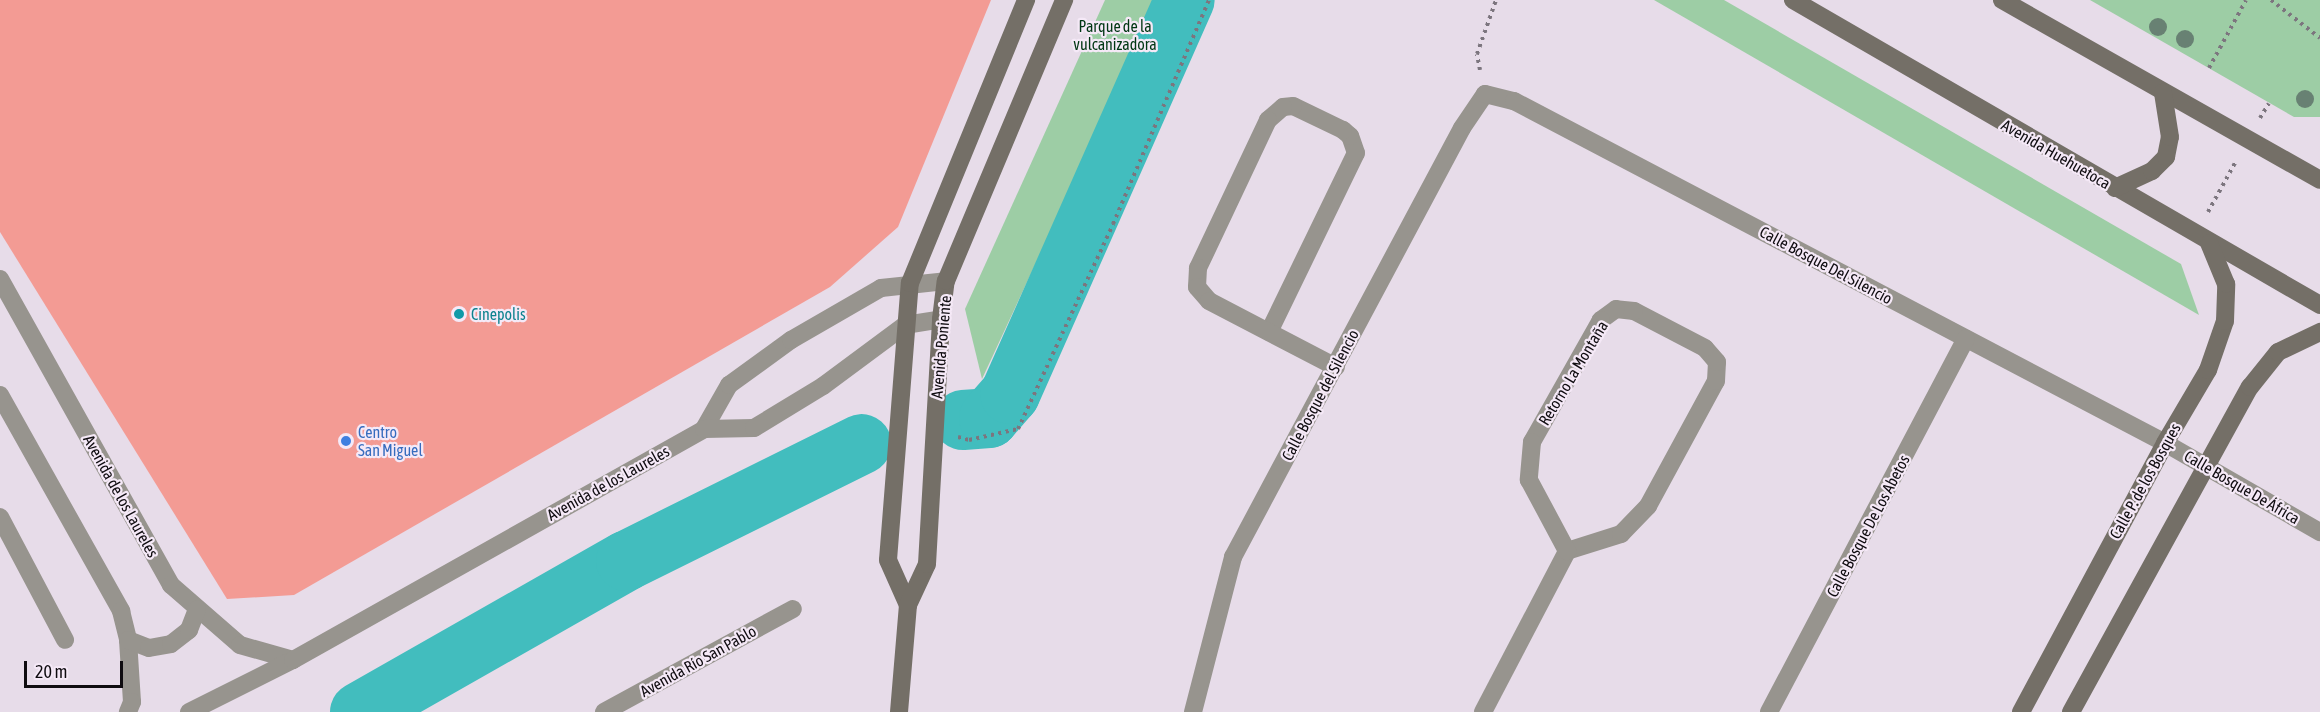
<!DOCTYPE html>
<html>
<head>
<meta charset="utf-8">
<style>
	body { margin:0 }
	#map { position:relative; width:2320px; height:712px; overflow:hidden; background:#e7dce9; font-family:"Asap Condensed",sans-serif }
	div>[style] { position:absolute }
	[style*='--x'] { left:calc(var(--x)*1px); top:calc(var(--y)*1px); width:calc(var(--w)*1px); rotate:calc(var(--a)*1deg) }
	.green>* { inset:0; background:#9dcda5 }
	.river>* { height:60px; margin:-30px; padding:0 30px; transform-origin:30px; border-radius:30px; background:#42bdbe }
	.building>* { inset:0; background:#f39b94 }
	.path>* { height:4px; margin-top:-2px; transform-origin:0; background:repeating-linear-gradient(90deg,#7c757e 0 3px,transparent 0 7.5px) }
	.street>* { height:18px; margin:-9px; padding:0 9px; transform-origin:9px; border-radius:9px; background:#97948e }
	.secondary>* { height:18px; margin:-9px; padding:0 9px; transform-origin:9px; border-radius:9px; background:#746f67 }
	.trees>* { width:18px; height:18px; margin:-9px; border-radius:50%; background:#688173 }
	.dots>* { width:16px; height:16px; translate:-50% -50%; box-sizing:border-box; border:3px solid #f5e9f7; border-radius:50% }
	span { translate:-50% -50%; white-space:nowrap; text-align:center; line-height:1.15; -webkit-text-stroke:4.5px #f5e9f7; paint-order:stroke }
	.park-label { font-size:16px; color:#003713 }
	.street-label { font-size:16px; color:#0f0c10 }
	.culture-label { font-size:16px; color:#0d838f }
	.left { translate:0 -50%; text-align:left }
	.shop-label { font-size:16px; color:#366cbe }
	.scale { position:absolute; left:24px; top:661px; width:99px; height:27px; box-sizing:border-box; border:3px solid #0f0c10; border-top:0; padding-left:8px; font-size:18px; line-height:21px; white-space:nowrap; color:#0f0c10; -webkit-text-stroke:4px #f5e9f7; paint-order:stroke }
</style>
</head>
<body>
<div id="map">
	<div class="green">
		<i style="clip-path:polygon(1105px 0,1158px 0,982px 379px,965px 309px)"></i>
		<i style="clip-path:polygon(1654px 0,1724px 0,2181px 264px,2199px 315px)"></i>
		<i style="clip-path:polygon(2090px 0,2320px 0,2320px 117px,2294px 117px)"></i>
	</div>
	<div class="river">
		<i style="--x:963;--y:420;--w:26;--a:-4"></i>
		<i style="--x:989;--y:418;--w:32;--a:-49"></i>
		<i style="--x:1010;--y:394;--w:431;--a:-66.1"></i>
		<i style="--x:360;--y:712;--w:306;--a:-29.6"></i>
		<i style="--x:626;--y:561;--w:263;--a:-26.4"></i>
	</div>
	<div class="building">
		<i style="clip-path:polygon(0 0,991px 0,898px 227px,830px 287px,294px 595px,227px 599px,0 232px)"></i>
	</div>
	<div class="path">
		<i style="--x:2271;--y:0;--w:62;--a:37.8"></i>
		<i style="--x:2209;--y:68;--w:77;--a:-61.4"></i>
		<i style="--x:1480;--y:70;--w:16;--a:-101"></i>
		<i style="--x:1477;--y:54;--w:57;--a:-70.6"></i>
		<i style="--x:2260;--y:118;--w:17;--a:-59"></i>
		<i style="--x:2208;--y:212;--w:58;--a:-61.2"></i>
		<i style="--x:958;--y:437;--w:11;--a:15"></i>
		<i style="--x:969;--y:440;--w:50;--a:-12.7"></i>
		<i style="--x:1018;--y:429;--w:226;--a:-65.1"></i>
		<i style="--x:1113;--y:224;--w:244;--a:-66.8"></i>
	</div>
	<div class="street">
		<i style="--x:0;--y:279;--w:351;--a:60.8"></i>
		<i style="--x:171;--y:585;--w:91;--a:41"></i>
		<i style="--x:240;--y:645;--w:55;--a:15.8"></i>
		<i style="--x:1269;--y:332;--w:199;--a:-64.1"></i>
		<i style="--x:1356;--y:153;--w:18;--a:-109"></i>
		<i style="--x:1350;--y:136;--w:9;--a:-139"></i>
		<i style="--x:1343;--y:130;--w:55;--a:-154.4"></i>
		<i style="--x:1293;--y:106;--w:10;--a:174"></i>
		<i style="--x:1283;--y:107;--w:20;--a:139"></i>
		<i style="--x:1268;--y:120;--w:164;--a:115.3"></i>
		<i style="--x:1198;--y:268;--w:19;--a:93"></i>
		<i style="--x:1197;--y:287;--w:18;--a:49"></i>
		<i style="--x:1209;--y:301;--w:143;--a:27.5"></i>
		<i style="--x:0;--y:395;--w:248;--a:60.7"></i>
		<i style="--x:121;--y:611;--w:30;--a:76"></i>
		<i style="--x:128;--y:640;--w:62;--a:86.3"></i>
		<i style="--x:132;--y:702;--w:11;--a:112"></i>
		<i style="--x:704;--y:429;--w:51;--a:-60.4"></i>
		<i style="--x:729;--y:385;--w:77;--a:-36"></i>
		<i style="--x:791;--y:340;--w:104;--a:-30"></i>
		<i style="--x:881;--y:288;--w:65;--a:-6.1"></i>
		<i style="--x:0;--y:517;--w:139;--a:62.1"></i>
		<i style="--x:128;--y:640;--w:22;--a:21"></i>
		<i style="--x:149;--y:648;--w:22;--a:-10"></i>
		<i style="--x:171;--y:644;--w:23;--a:-38"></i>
		<i style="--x:189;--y:630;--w:22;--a:-69"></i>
		<i style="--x:189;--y:712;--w:116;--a:-26.6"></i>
		<i style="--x:293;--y:660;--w:471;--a:-29.3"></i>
		<i style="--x:704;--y:429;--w:50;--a:-1.1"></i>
		<i style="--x:754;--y:428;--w:81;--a:-31.3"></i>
		<i style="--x:823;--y:386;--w:102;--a:-36.6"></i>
		<i style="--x:905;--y:325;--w:36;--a:-9"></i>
		<i style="--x:604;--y:712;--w:215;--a:-28.6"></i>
		<i style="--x:1193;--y:712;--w:160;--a:-75.5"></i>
		<i style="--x:1233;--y:557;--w:486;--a:-61.9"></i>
		<i style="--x:1462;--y:128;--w:41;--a:-55.9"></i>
		<i style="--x:1485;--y:94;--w:30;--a:14"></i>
		<i style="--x:1514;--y:101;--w:735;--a:27.71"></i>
		<i style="--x:2165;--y:443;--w:179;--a:29.9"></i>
		<i style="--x:1483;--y:712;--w:182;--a:-62.4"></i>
		<i style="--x:1567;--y:551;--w:57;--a:-17.5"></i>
		<i style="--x:1621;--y:534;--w:39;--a:-46"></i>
		<i style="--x:1648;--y:506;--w:142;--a:-61.5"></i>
		<i style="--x:1716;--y:381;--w:19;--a:-87"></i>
		<i style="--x:1717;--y:362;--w:18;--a:-131"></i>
		<i style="--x:1705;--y:348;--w:80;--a:-152.5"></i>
		<i style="--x:1634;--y:311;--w:18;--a:-174"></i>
		<i style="--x:1616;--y:309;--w:19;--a:144"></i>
		<i style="--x:1601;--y:320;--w:140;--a:119.5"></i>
		<i style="--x:1532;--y:442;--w:38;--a:95"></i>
		<i style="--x:1529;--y:480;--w:81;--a:61.8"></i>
		<i style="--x:1769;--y:712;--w:422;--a:-62.2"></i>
	</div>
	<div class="secondary">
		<i style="--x:1793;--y:0;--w:609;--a:30.06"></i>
		<i style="--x:2002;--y:0;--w:365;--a:29.5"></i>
		<i style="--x:2115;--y:188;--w:41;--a:-24.7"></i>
		<i style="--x:2152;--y:171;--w:20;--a:-45"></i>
		<i style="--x:2166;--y:157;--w:20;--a:-79"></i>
		<i style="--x:2170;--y:137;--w:45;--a:-99"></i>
		<i style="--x:908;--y:605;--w:49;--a:-114"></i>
		<i style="--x:888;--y:560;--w:278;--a:-85.5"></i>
		<i style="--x:910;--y:283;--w:306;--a:-67.7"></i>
		<i style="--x:899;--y:712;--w:107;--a:-85.2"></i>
		<i style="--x:908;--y:605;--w:45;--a:-65.1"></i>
		<i style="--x:927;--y:564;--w:245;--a:-86.7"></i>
		<i style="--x:941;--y:319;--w:38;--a:-83"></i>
		<i style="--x:946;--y:281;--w:305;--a:-67.2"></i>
		<i style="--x:2021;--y:712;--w:305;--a:-61.8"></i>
		<i style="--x:2165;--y:443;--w:85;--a:-59.5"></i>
		<i style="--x:2208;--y:370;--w:52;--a:-70.9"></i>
		<i style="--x:2225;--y:321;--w:37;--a:-88"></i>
		<i style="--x:2226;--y:284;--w:44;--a:-112.5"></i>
		<i style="--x:2071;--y:712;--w:371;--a:-61.2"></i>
		<i style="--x:2250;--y:387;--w:45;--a:-51.3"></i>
		<i style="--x:2278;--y:352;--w:47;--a:-25.5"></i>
	</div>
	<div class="trees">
		<i style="left:2158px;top:27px"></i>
		<i style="left:2185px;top:39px"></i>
		<i style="left:2305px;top:99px"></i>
	</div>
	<div class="dots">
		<i style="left:459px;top:314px;background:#0f9aa8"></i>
		<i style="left:346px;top:441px;background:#3f7fe0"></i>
	</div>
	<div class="park-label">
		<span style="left:1115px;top:35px">Parque de la<br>vulcanizadora</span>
	</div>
	<div class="street-label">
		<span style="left:2056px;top:154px;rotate:30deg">Avenida Huehuetoca</span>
		<span style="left:1826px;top:265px;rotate:28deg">Calle Bosque Del Silencio</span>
		<span style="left:941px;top:347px;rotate:-85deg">Avenida Poniente</span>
		<span style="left:1573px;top:373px;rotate:-59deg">Retorno La Montaña</span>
		<span style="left:1320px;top:395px;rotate:-62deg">Calle Bosque del Silencio</span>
		<span style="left:2145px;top:481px;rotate:-61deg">Calle P. de los Bosques</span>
		<span style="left:608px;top:483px;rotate:-29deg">Avenida de los Laureles</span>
		<span style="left:2242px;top:487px;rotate:30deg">Calle Bosque De África</span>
		<span style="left:121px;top:496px;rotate:61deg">Avenida de los Laureles</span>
		<span style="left:1868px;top:526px;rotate:-62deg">Calle Bosque De Los Abetos</span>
		<span style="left:698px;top:661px;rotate:-29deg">Avenida Río San Pablo</span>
	</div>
	<div class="culture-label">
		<span class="left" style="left:471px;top:314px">Cinepolis</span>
	</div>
	<div class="shop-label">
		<span class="left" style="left:358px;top:441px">Centro<br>San Miguel</span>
	</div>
	<div class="scale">20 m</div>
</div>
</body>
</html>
